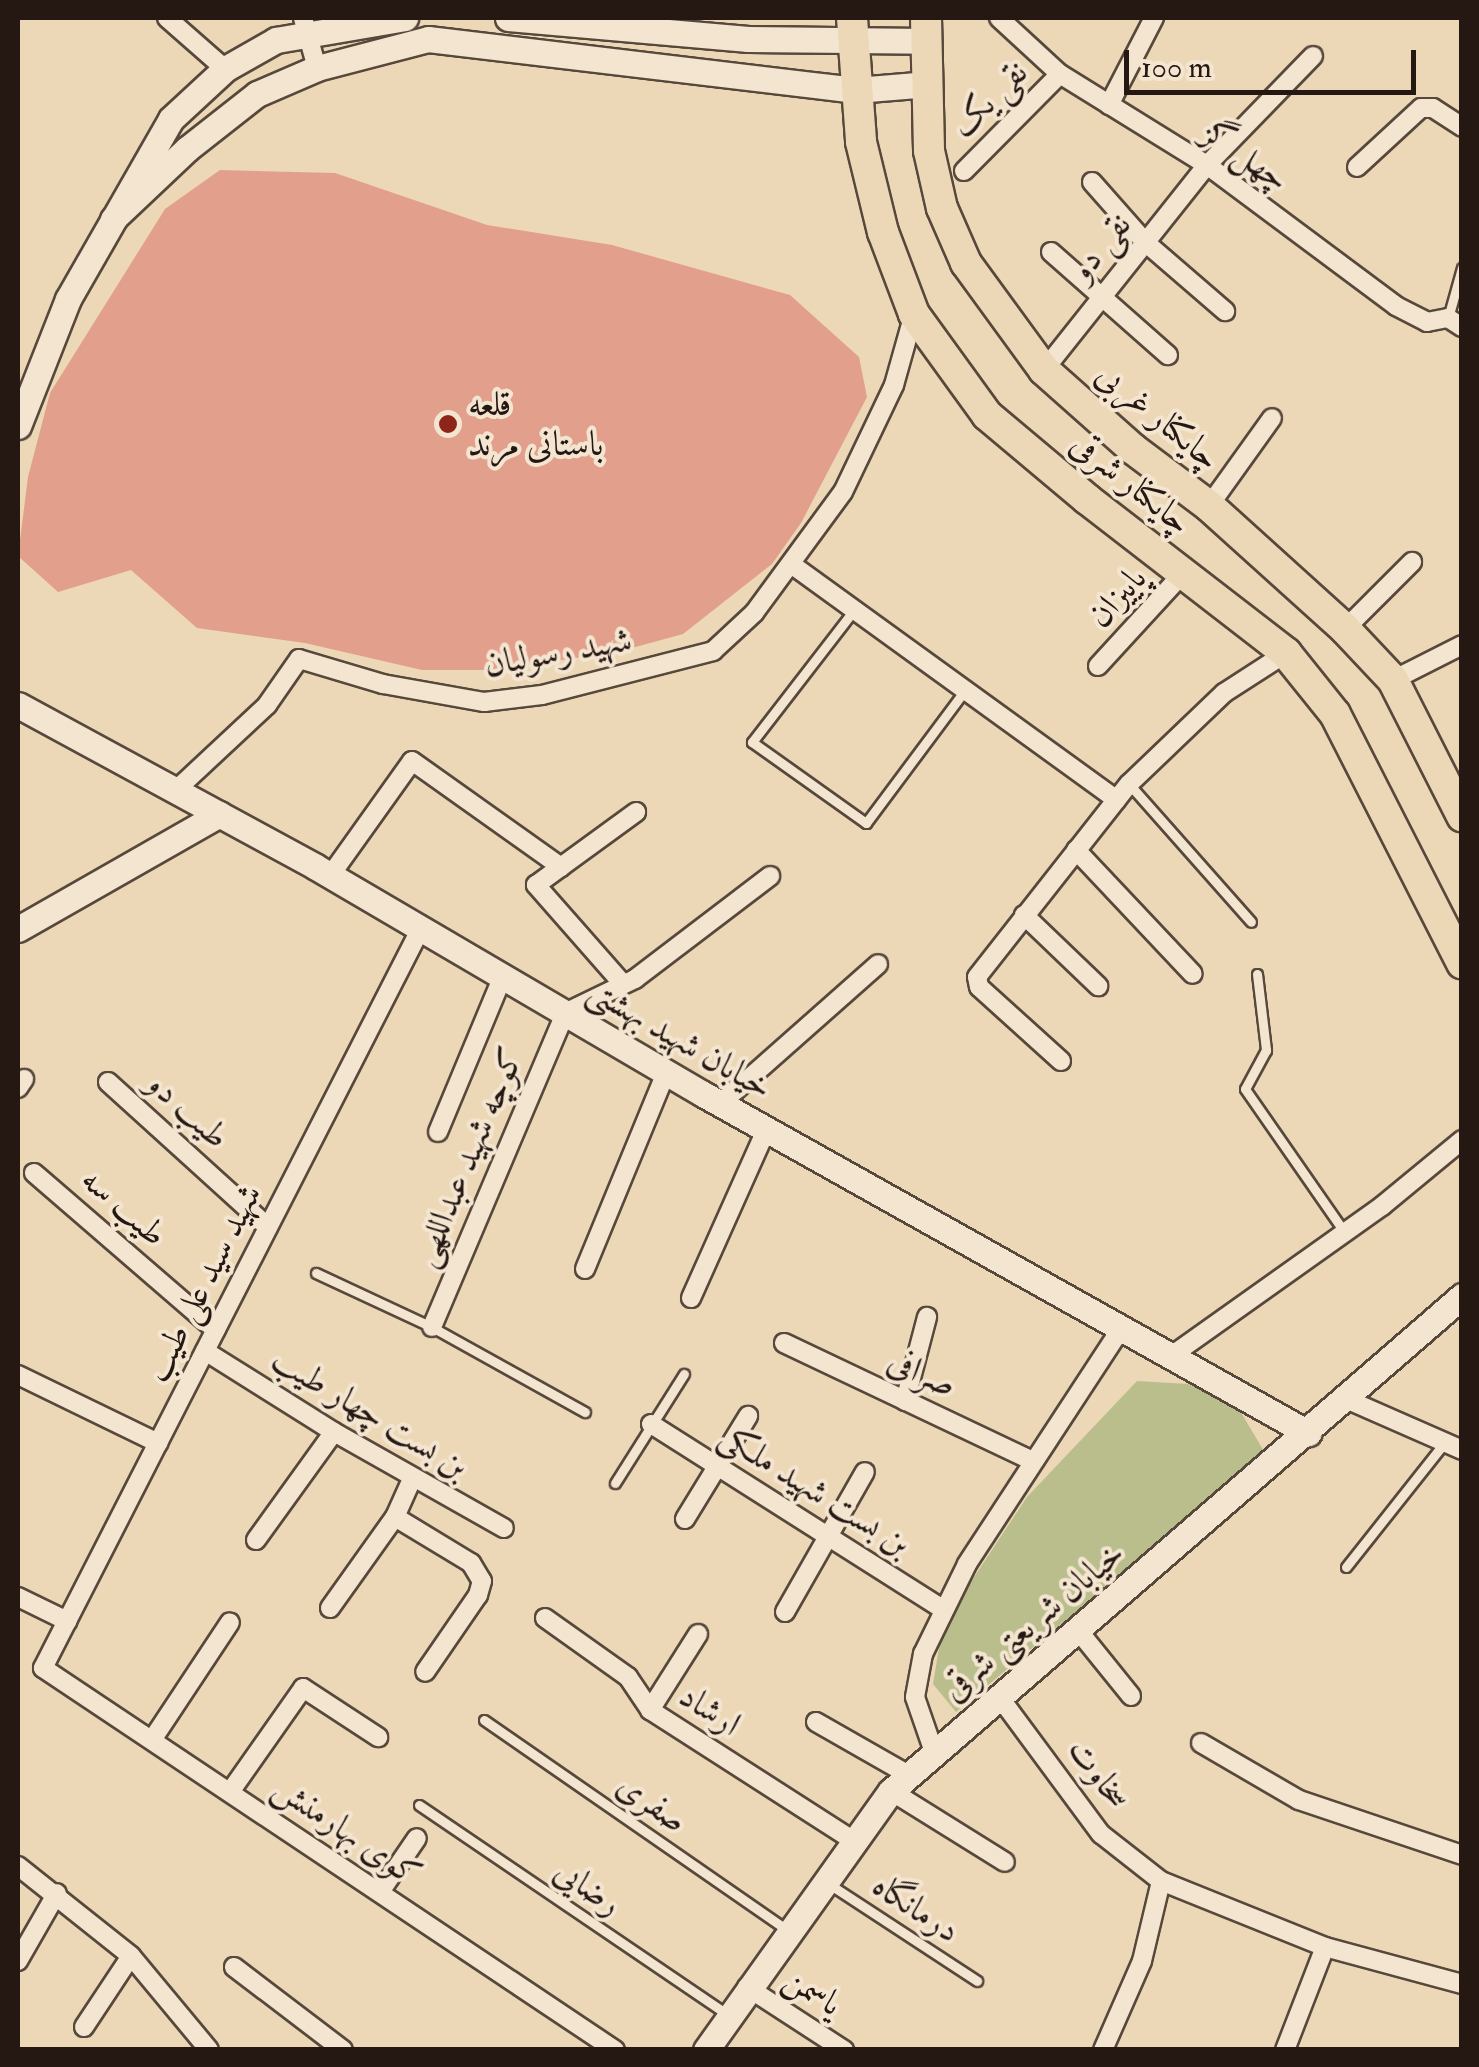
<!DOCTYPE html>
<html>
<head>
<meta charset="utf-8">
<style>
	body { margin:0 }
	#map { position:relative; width:1479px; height:2067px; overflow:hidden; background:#ecd7b6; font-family:"IM FELL Double Pica",Amiri,serif }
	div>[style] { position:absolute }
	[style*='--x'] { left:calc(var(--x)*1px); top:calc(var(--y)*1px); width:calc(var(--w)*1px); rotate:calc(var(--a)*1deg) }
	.green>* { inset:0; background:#b9be8c }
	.building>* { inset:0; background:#e29f8c }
	.roads { filter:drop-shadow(2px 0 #57483c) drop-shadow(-2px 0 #57483c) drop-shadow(0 2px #57483c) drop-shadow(0 -2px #57483c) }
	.lane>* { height:9px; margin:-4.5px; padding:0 4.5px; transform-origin:4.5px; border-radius:4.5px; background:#f3e5d0 }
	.street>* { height:18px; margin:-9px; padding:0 9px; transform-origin:9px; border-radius:9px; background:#f3e5d0 }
	.secondary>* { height:25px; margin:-12.5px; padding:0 12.5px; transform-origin:12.5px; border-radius:12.5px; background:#f3e5d0 }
	.primary>* { height:30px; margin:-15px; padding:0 15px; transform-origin:15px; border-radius:15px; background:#ecd7b6 }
	.dots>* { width:28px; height:28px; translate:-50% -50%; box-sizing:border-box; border:5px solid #f3e5d0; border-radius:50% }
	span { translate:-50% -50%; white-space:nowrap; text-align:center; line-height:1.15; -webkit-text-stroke:8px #f3e5d0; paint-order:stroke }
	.street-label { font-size:35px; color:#251813 }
	.poi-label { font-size:35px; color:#251813 }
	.left { translate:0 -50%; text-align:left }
	.frame { position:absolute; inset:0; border:20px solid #251813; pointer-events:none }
	.scale { position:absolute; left:1124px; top:50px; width:292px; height:45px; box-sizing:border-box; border:5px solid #251813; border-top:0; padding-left:12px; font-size:30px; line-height:35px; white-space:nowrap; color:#251813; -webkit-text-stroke:8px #f3e5d0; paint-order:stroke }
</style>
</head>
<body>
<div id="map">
	<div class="green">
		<i style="clip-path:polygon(1137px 1381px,1188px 1384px,1233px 1399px,1265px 1453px,956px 1712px,933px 1684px,943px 1624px,1027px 1497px)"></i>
	</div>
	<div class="building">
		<i style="clip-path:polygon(220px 170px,335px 173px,487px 225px,612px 245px,790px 295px,859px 357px,867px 397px,801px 523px,772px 564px,683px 634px,617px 652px,493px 670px,422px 670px,305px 643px,197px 628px,131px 570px,58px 592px,18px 556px,28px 477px,50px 393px,165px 209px)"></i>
	</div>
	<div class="roads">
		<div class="lane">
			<i style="--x:1448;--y:318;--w:52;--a:-74.4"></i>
			<i style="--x:854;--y:610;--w:167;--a:127.7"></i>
			<i style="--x:752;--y:742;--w:140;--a:35.4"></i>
			<i style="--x:866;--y:823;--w:166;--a:-53.3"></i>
			<i style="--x:1129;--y:784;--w:184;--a:48.5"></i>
			<i style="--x:1257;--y:974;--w:77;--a:83.2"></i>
			<i style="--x:1266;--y:1050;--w:44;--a:118.3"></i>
			<i style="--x:1245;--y:1089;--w:175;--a:55.2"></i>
			<i style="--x:316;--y:1273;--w:128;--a:25"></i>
			<i style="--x:432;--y:1327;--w:175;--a:29.1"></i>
			<i style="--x:615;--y:1483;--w:129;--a:-57.7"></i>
			<i style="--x:1346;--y:1567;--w:159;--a:-51.6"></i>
			<i style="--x:484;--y:1720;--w:367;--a:34.7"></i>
			<i style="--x:419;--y:1805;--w:372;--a:34.2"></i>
			<i style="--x:829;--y:1884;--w:177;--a:33.2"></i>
		</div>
		<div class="street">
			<i style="--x:167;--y:18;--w:77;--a:41.3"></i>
			<i style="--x:303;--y:18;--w:52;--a:74.4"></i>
			<i style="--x:999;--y:18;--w:83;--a:42.6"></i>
			<i style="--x:1060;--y:74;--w:173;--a:31.8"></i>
			<i style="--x:1207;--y:165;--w:236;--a:36.7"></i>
			<i style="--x:1396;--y:306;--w:35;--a:27"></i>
			<i style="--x:1427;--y:322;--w:21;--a:-11"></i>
			<i style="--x:1448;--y:318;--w:17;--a:33"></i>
			<i style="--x:1109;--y:105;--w:98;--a:-62.7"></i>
			<i style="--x:1357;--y:167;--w:87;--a:-42.7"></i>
			<i style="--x:1421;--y:108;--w:12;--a:0"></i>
			<i style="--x:1433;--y:108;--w:35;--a:33"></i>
			<i style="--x:964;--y:171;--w:136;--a:-45.3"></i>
			<i style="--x:1092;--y:182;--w:80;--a:48.5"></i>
			<i style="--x:1145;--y:242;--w:106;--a:40.8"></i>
			<i style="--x:1051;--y:252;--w:156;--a:41.4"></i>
			<i style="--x:1044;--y:370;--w:262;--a:-51.5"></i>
			<i style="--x:1207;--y:165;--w:152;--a:-45.8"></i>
			<i style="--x:1209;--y:506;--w:108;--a:-54.4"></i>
			<i style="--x:791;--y:564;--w:402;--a:35.9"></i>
			<i style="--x:1345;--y:629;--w:95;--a:-45"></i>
			<i style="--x:1098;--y:666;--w:127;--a:-47.5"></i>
			<i style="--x:1393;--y:680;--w:77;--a:-26.9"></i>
			<i style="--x:176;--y:790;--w:125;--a:-43"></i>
			<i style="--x:267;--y:705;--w:56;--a:-55.2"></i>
			<i style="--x:299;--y:659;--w:88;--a:16.6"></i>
			<i style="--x:383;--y:684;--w:103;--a:10.1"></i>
			<i style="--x:484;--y:702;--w:58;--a:-6.9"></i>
			<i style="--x:542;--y:695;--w:177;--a:-14.4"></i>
			<i style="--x:713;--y:651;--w:56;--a:-42.8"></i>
			<i style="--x:754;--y:613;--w:150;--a:-53.7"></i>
			<i style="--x:843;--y:492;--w:119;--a:-64.5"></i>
			<i style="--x:894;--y:385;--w:74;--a:-74.3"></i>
			<i style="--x:1076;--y:850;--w:170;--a:46.7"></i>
			<i style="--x:330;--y:876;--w:141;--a:-54.5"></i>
			<i style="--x:412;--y:761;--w:183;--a:35.4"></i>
			<i style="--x:1024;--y:915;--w:103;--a:43.8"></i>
			<i style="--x:421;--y:928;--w:831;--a:117.06"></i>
			<i style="--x:43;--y:1668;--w:688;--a:33.74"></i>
			<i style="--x:623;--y:984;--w:132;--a:-131.3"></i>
			<i style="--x:536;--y:885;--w:124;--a:-36.1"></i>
			<i style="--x:1061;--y:1061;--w:110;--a:-137.9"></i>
			<i style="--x:979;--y:987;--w:10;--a:-101"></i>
			<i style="--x:977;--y:977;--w:246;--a:-51.8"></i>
			<i style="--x:1129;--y:784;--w:132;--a:-43.8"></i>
			<i style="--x:1224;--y:693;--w:74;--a:-32.8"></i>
			<i style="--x:108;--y:1082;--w:216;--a:42.2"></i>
			<i style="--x:18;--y:1088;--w:11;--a:-56"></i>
			<i style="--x:720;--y:1104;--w:211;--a:-41.5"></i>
			<i style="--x:438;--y:1132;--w:169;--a:-67.4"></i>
			<i style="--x:34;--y:1173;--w:240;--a:40.8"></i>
			<i style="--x:585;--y:1269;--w:213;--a:-67.6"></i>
			<i style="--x:691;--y:1298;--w:184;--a:-65.9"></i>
			<i style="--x:432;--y:1327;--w:341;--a:-67"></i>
			<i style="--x:565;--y:1013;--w:78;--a:-25.9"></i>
			<i style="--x:635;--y:979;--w:170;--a:-37.3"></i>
			<i style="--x:784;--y:1343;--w:275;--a:25.4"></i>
			<i style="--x:205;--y:1351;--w:152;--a:32.1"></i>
			<i style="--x:334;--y:1432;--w:195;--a:29.5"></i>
			<i style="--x:1171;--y:1356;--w:259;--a:-35.4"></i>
			<i style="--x:1382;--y:1206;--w:104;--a:-39.5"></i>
			<i style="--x:18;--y:1375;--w:156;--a:25.9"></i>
			<i style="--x:1346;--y:1399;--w:127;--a:23.7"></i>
			<i style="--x:905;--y:1401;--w:87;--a:-75.3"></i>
			<i style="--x:651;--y:1424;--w:347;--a:32.4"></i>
			<i style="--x:395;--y:1517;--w:89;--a:31.2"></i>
			<i style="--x:471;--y:1563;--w:21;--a:59"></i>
			<i style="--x:482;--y:1581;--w:15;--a:106"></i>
			<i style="--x:478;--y:1595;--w:93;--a:124.5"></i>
			<i style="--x:685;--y:1519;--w:121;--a:-58.5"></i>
			<i style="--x:256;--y:1540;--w:133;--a:-54.2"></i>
			<i style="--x:18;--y:1597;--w:55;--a:26.1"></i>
			<i style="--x:330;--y:1608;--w:112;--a:-54.5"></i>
			<i style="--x:395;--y:1517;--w:42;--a:-65.9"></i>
			<i style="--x:785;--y:1612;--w:161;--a:-60.3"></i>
			<i style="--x:545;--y:1618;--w:102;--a:35.4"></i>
			<i style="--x:628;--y:1677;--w:40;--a:56"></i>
			<i style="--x:650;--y:1710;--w:242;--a:32.7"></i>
			<i style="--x:1077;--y:1629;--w:86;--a:51.1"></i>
			<i style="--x:998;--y:1695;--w:173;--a:53.5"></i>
			<i style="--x:1101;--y:1834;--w:76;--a:38.1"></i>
			<i style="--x:650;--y:1710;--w:90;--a:-57.7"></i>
			<i style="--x:816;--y:1722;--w:107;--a:29.7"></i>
			<i style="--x:152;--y:1740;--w:141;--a:-56.5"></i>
			<i style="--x:1201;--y:1743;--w:113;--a:30.2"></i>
			<i style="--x:1299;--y:1800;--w:172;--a:18.6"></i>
			<i style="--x:934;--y:1752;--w:58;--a:-109.1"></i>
			<i style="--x:915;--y:1697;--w:44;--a:-79.5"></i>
			<i style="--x:923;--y:1654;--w:100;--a:-63.9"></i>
			<i style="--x:967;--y:1564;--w:281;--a:-56.8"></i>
			<i style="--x:891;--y:1791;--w:134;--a:31.9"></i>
			<i style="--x:230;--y:1792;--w:127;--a:-54.9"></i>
			<i style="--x:303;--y:1688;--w:90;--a:33.2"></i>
			<i style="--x:18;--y:1866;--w:144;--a:38.5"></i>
			<i style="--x:131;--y:1956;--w:122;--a:50.3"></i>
			<i style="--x:380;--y:1892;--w:65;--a:-55.6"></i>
			<i style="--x:18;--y:1961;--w:78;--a:-60.2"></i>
			<i style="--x:234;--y:1967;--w:137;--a:37.3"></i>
			<i style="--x:747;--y:1987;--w:116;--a:33"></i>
			<i style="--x:84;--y:2027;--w:85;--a:-56.5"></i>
			<i style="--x:1103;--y:2050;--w:97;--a:-66.3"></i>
			<i style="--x:1142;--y:1961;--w:82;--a:-76.6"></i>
			<i style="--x:1161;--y:1881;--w:177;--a:21.9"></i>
			<i style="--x:1325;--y:1947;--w:142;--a:15.1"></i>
			<i style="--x:1285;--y:2050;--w:110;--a:-68.8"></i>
		</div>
		<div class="secondary">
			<i style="--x:508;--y:18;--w:241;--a:5"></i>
			<i style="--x:748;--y:39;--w:179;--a:0.6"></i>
			<i style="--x:113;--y:219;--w:102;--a:-43.4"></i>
			<i style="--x:187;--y:149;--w:89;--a:-38.2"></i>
			<i style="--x:257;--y:94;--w:65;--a:-23.4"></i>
			<i style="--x:317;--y:68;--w:115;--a:-14.6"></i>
			<i style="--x:428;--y:39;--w:431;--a:6.8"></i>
			<i style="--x:856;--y:90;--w:73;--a:-4.7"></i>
			<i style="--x:18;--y:426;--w:136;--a:-68.5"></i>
			<i style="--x:68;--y:299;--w:207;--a:-60.2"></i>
			<i style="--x:171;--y:119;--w:74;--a:-42.8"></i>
			<i style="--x:225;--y:69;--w:59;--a:-29.6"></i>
			<i style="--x:276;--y:40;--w:131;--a:-9.7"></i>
			<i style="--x:18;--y:705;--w:339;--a:28.5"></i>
			<i style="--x:316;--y:867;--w:449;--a:30.4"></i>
			<i style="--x:703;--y:1094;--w:694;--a:29.26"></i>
			<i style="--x:18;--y:929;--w:232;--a:-29.7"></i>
			<i style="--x:706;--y:2050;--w:318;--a:-54.5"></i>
			<i style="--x:891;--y:1791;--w:756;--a:-40.92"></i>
		</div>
		<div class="primary">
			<i style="--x:852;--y:18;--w:124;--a:85.8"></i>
			<i style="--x:861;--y:142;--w:93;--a:76.3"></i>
			<i style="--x:883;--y:232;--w:88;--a:69.3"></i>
			<i style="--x:914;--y:314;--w:125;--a:54.1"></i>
			<i style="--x:987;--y:415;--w:131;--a:40"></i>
			<i style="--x:1087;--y:499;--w:252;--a:37.7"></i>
			<i style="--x:1286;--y:653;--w:78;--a:51.2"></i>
			<i style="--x:1335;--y:714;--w:280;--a:63"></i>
			<i style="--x:926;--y:18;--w:133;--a:88.7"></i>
			<i style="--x:929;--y:151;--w:58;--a:77.2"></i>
			<i style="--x:942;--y:208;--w:60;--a:66.4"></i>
			<i style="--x:966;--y:263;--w:132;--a:53.9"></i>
			<i style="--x:1044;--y:370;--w:119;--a:41.6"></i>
			<i style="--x:1133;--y:449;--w:95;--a:36.9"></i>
			<i style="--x:1209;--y:506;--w:183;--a:42.1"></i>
			<i style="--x:1345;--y:629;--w:70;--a:46.7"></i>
			<i style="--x:1393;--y:680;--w:153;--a:63.1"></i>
		</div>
	</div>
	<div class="dots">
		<i style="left:448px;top:424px;background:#8f2418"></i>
	</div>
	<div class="street-label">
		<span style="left:989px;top:99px;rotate:-45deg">نقی یک</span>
		<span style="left:1246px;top:156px;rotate:35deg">چهل گز</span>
		<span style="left:1100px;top:247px;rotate:-51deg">نقی دو</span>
		<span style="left:1158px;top:416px;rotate:39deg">چایکنار غربی</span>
		<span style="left:1131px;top:483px;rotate:38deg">چایکنار شرقی</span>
		<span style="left:1117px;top:597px;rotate:-48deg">پاییزان</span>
		<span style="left:558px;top:652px;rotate:-10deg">شهید رسولیان</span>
		<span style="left:680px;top:1039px;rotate:30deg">خیابان شهید بهشتی</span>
		<span style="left:188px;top:1110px;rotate:42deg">طیب دو</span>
		<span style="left:468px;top:1157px;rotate:-67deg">کوچه شهید عبداللهی</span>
		<span style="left:124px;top:1207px;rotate:41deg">طیب سه</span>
		<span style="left:203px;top:1283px;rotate:-63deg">شهید سید علی طیب</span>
		<span style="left:922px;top:1373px;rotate:25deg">صرافی</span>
		<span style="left:370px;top:1413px;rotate:31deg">بن بست چهار طیب</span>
		<span style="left:815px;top:1490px;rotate:32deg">بن بست شهید ملکی</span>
		<span style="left:1033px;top:1621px;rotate:-40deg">خیابان شریعتی شرقی</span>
		<span style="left:710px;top:1710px;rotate:33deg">ارشاد</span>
		<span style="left:1099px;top:1774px;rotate:52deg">سخاوت</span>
		<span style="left:652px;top:1803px;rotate:35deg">صفری</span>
		<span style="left:347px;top:1831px;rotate:34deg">کوی بهارمنش</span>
		<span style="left:588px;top:1887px;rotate:34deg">رضایی</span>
		<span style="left:916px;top:1908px;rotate:33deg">درمانگاه</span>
		<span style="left:813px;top:1991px;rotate:33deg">یاسمن</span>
	</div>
	<div class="poi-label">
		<span class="left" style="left:468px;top:424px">قلعه<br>باستانی مرند</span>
	</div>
	<div class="frame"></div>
	<div class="scale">100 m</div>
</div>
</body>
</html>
